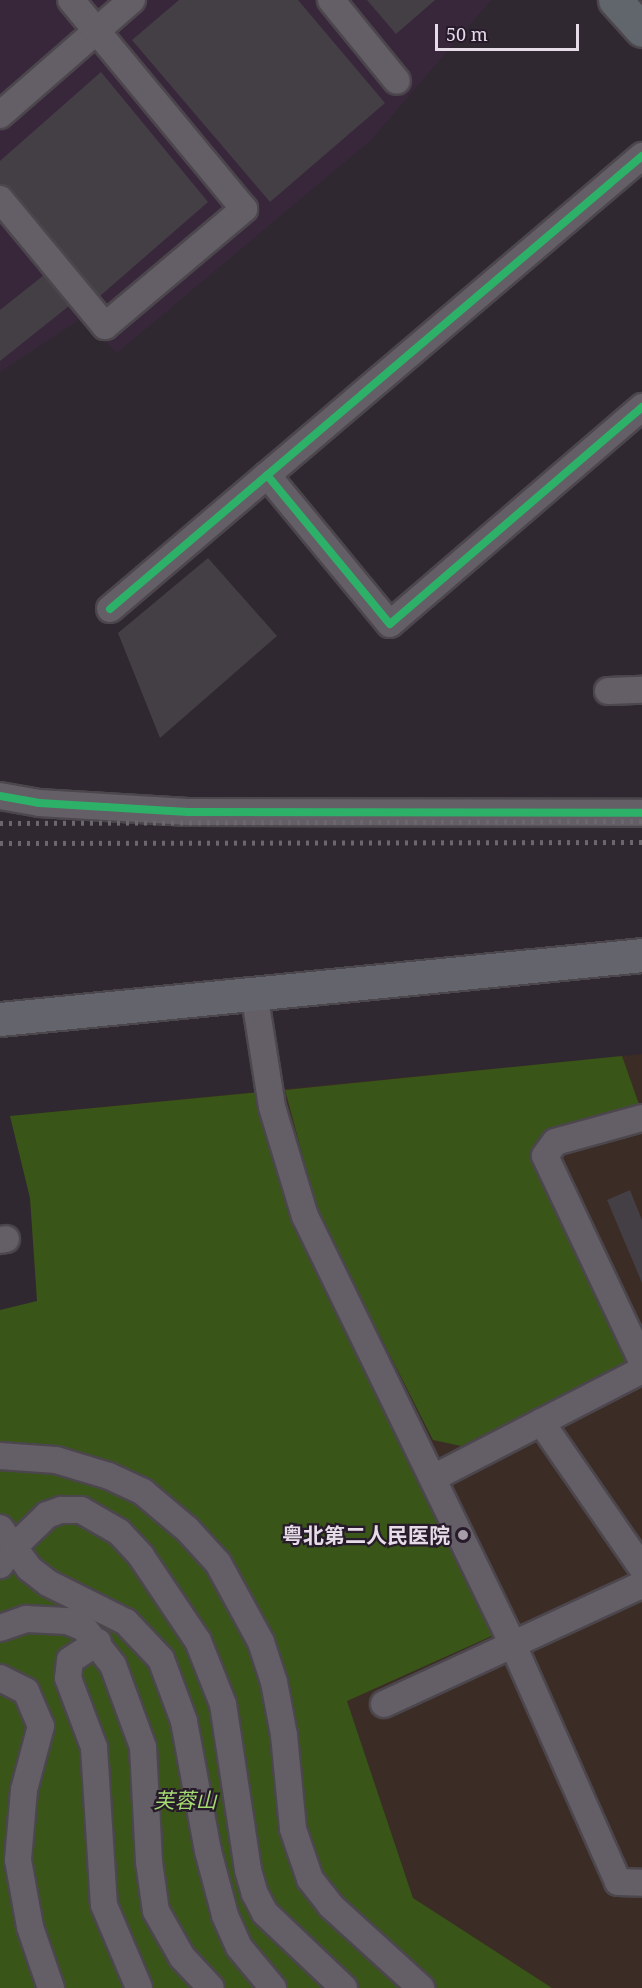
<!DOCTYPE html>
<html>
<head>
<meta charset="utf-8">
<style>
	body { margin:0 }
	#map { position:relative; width:642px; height:1988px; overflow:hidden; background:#2f2830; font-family:"Noto Serif","Noto Sans SC",serif }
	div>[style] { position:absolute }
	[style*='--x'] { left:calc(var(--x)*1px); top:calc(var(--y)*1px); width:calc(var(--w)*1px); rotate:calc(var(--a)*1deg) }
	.built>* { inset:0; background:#38273b }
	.medical>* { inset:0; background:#3b2c25 }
	.green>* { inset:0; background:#395518 }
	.building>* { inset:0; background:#443f45 }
	.roads { filter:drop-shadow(2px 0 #4c464d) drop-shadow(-2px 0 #4c464d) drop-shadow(0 2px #4c464d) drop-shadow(0 -2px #4c464d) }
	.minor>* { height:26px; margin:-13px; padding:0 13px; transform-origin:13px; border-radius:13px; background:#645e66 }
	.major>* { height:33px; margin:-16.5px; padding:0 16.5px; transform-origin:16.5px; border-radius:16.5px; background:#64646c }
	.highway>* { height:33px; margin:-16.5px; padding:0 16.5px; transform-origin:16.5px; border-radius:16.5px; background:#61656c }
	.rail>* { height:4.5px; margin-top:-2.25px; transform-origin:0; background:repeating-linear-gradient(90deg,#6b676c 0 3px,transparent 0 9px) }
	.cycleway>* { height:8px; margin:-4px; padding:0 4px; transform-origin:4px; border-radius:4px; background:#2db169 }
	.dots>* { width:16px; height:16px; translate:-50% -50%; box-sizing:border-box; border:3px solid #271a2a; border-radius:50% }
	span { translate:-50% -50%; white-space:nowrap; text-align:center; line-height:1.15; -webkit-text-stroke:4.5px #271a2a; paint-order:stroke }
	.poi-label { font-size:21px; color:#e5dce7; font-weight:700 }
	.right { translate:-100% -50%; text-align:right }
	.park-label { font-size:21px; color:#a3db70; font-style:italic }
	.scale { position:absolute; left:435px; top:24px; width:144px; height:27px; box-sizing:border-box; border:3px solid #e5dce7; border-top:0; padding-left:8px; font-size:18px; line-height:21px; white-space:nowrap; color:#e5dce7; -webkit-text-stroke:4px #271a2a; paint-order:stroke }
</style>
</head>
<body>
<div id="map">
	<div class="built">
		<i style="clip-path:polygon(0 0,491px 0,371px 140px,117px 353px,82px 318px,0 372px)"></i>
	</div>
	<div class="medical">
		<i style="clip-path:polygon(642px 1054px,642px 1988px,547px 1988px,413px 1898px,352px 1716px,221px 1370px,37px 1301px,30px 1198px,10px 1116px)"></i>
	</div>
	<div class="green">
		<i style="clip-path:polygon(622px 1056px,641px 1110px,551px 1134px,629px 1363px,461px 1446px,433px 1440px,318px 1213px,285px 1090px)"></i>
		<i style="clip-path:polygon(260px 1092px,270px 1144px,292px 1220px,494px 1635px,347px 1701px,413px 1898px,552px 1988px,0 1988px,0 1310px,37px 1301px,30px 1198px,10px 1116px)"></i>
	</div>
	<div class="building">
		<i style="clip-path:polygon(179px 0,298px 0,385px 103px,270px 202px,132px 40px)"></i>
		<i style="clip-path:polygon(367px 0,435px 0,396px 34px)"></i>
		<i style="clip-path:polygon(101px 72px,208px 202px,100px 296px,12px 189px,0 184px,0 161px)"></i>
		<i style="clip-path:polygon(44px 275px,69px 306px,0 361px,0 310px)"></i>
		<i style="clip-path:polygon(208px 558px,277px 636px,160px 738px,118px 633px)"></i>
		<i style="clip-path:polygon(630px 1190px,642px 1220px,642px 1283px,607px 1200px)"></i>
	</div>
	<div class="roads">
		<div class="minor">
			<i style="--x:331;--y:0;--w:104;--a:50.8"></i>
			<i style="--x:0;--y:115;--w:175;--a:-41.1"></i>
			<i style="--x:0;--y:199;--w:165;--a:50.4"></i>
			<i style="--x:105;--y:326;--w:182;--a:-40.1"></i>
			<i style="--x:244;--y:209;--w:271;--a:-129.6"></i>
			<i style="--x:267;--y:475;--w:193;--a:50.5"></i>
			<i style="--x:390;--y:624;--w:333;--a:-40.7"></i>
			<i style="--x:110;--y:609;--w:699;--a:-40.41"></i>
			<i style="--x:608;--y:691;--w:34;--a:-2"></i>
			<i style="--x:0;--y:796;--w:40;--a:10"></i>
			<i style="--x:39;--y:803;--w:149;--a:3.5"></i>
			<i style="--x:188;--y:812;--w:454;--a:0.1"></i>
			<i style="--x:254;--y:992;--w:116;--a:81.1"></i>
			<i style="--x:272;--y:1107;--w:114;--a:73.2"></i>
			<i style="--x:305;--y:1216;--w:479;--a:64.1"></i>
			<i style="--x:514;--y:1647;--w:257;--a:66.1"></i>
			<i style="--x:618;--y:1882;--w:24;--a:2"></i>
			<i style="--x:642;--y:1118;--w:90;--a:164.6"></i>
			<i style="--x:555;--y:1142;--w:17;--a:126"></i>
			<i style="--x:545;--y:1156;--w:227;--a:64.7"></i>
			<i style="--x:0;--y:1240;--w:6;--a:-9"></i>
			<i style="--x:541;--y:1422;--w:178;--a:55.3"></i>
			<i style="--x:0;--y:1456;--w:56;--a:4.1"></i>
			<i style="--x:56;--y:1460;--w:55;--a:16.8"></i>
			<i style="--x:109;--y:1476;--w:38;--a:25"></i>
			<i style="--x:143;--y:1492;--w:57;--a:40.1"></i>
			<i style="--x:187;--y:1529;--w:46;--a:47.6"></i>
			<i style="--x:218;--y:1563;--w:90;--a:61.4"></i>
			<i style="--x:261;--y:1642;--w:42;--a:72"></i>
			<i style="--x:274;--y:1682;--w:54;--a:79.3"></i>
			<i style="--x:284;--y:1735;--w:94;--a:84.5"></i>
			<i style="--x:293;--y:1829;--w:53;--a:71.2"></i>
			<i style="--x:310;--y:1879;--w:34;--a:52"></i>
			<i style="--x:331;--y:1906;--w:122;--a:42.3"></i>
			<i style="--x:433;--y:1478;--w:235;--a:-27.3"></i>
			<i style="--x:0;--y:1528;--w:24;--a:54"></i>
			<i style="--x:14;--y:1547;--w:23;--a:128"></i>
			<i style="--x:0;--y:1628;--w:28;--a:-19"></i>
			<i style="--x:26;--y:1619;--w:41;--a:2.8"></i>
			<i style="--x:67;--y:1621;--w:18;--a:22"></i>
			<i style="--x:84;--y:1628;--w:47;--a:51.9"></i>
			<i style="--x:113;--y:1665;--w:87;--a:69.9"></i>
			<i style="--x:143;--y:1747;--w:115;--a:87"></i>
			<i style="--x:149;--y:1862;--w:49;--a:81.9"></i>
			<i style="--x:156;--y:1911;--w:53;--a:60.5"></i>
			<i style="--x:182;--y:1957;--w:42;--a:46.9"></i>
			<i style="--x:98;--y:1642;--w:33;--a:147"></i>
			<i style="--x:70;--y:1660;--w:18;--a:96"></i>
			<i style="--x:68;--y:1678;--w:74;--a:69.4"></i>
			<i style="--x:94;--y:1747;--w:158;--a:86.4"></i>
			<i style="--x:104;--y:1905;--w:90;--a:67.1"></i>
			<i style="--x:0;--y:1678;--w:29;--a:27"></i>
			<i style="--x:26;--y:1691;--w:38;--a:67"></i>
			<i style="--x:41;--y:1726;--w:66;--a:104.9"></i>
			<i style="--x:24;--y:1790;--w:70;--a:94.9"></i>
			<i style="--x:18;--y:1860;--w:68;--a:79.8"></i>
			<i style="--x:30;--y:1927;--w:65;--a:71"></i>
			<i style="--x:384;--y:1704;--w:284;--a:-24.8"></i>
			<i style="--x:273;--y:1988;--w:53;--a:-129.7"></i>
			<i style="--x:239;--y:1947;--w:35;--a:-114"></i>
			<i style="--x:225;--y:1915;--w:66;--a:-104.9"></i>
			<i style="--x:208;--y:1851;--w:132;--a:-100.5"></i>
			<i style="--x:184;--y:1721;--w:66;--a:-110.4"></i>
			<i style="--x:161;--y:1659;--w:51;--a:-133.4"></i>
			<i style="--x:126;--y:1622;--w:87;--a:-153.4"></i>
			<i style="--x:48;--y:1583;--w:24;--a:-142"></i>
			<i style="--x:29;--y:1568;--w:26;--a:-126"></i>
			<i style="--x:14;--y:1547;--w:46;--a:-44.1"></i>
			<i style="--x:47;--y:1515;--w:15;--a:-20"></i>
			<i style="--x:61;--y:1510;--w:20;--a:0"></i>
			<i style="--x:81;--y:1510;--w:44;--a:30.1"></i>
			<i style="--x:119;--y:1532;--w:33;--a:47"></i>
			<i style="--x:141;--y:1556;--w:102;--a:56.2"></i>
			<i style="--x:198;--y:1641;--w:68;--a:68.4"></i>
			<i style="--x:223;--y:1704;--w:168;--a:81.4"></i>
			<i style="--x:248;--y:1870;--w:25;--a:74"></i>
			<i style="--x:255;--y:1894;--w:21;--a:62"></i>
			<i style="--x:265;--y:1913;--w:109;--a:43.5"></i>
		</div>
		<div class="major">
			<i style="--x:0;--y:1019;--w:645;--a:-5.69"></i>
		</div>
		<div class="highway">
			<i style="--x:615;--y:0;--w:40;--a:48"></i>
		</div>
	</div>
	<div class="rail">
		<i style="--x:0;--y:823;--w:642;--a:-0.18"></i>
		<i style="--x:0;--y:843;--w:642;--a:-0.09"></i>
	</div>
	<div class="cycleway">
		<i style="--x:267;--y:475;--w:193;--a:50.5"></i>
		<i style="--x:390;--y:624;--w:333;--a:-40.7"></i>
		<i style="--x:110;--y:609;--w:699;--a:-40.41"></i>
		<i style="--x:0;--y:796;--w:40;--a:10"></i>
		<i style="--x:39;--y:803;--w:149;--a:3.5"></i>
		<i style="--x:188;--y:812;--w:454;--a:0.1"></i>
	</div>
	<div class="dots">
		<i style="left:463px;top:1535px;background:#a59da7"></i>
	</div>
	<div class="poi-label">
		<span class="right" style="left:450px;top:1535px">粤北第二人民医院</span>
	</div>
	<div class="park-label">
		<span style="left:185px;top:1800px">芙蓉山</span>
	</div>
	<div class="scale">50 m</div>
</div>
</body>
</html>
